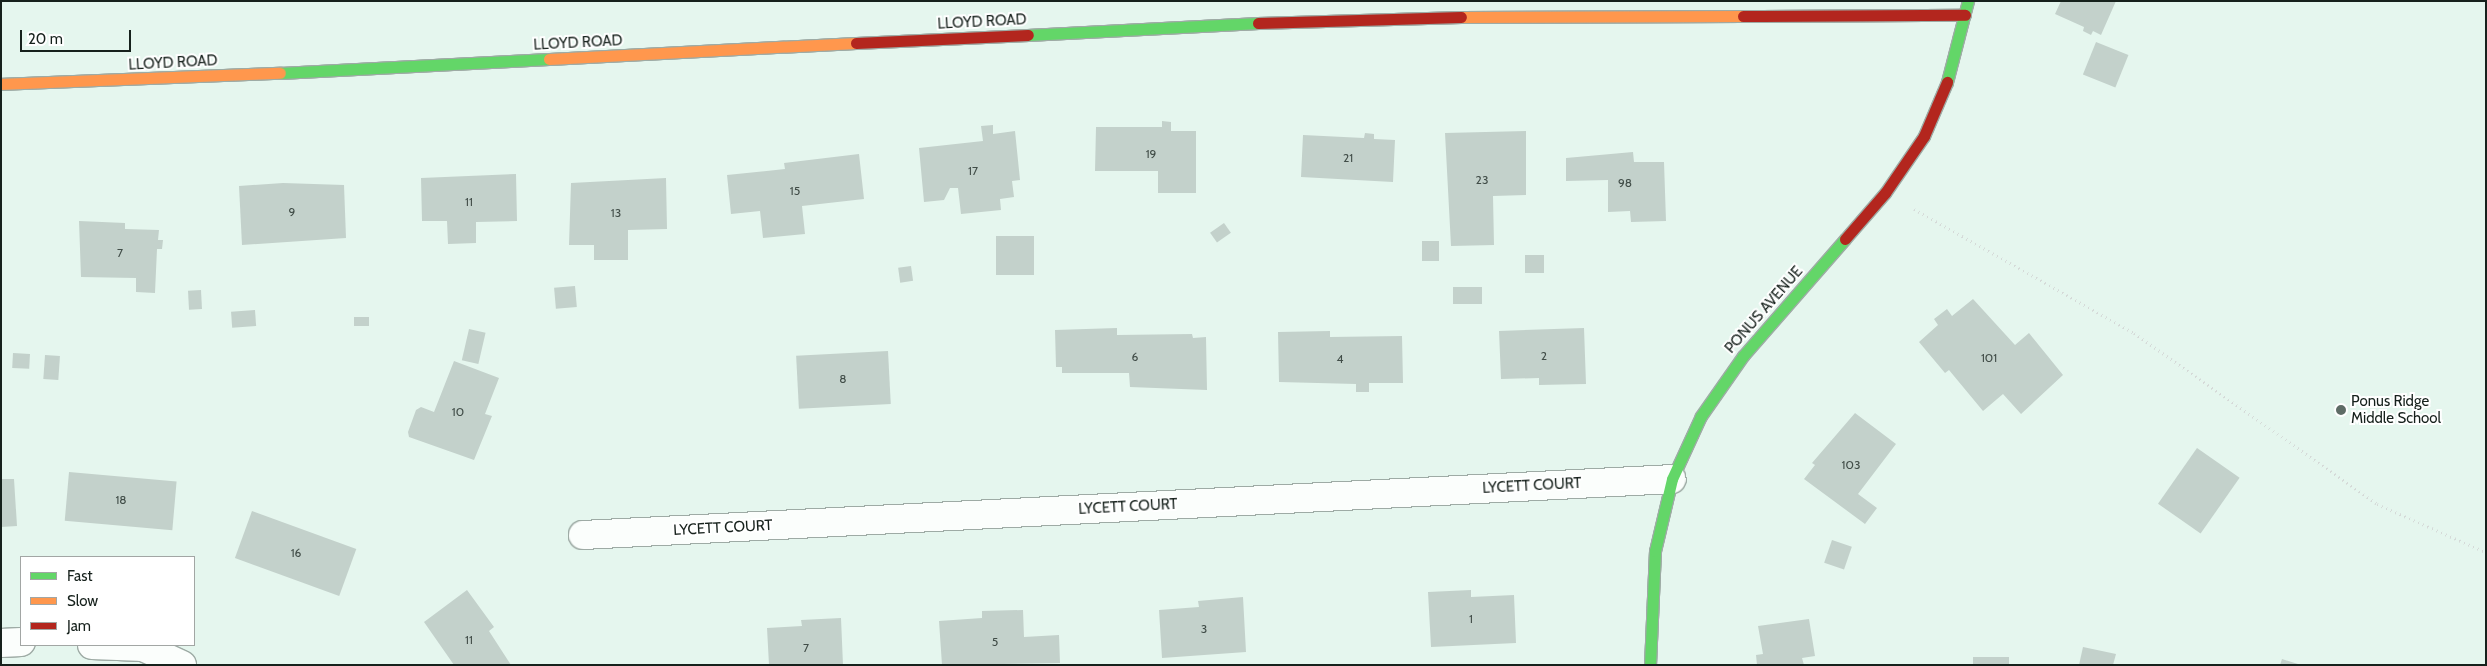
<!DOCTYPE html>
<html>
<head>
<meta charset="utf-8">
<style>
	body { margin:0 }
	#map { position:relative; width:2487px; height:666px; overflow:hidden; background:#e5f6ee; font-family:Cabin,sans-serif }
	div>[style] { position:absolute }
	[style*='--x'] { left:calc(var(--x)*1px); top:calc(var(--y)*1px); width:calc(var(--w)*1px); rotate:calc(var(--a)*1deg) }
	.building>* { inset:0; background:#c3d1cb; transform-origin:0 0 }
	.path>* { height:3px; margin-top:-1.5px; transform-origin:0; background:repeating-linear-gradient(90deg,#d5dad8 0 1px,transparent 0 5px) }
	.roads { filter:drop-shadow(1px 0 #9eaba5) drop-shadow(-1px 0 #9eaba5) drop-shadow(0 1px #9eaba5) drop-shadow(0 -1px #9eaba5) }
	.street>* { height:28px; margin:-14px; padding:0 14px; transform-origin:14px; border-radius:14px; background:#fbfefc }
	.fast>* { height:11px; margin:-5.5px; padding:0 5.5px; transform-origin:5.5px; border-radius:5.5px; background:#63d668 }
	.slow>* { height:11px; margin:-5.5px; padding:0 5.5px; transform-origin:5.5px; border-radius:5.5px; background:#ff974d }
	.jam>* { height:11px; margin:-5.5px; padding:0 5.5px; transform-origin:5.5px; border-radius:5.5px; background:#b3261e }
	.dots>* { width:14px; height:14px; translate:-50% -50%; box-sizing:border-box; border:2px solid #fff; border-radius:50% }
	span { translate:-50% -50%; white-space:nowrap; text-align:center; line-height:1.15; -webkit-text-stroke:4px #fff; paint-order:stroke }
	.number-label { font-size:12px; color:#414d48 }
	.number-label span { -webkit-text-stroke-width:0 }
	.street-label { font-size:15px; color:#16211c }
	.poi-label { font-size:15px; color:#16211c }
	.left { translate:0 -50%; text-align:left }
	.frame { position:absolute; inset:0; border:2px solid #16211c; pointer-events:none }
	.legend { position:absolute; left:20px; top:556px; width:175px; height:90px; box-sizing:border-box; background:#fff; border:1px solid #a2a6a4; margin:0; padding:6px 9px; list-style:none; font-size:15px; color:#16211c }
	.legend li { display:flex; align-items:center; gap:10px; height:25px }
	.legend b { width:25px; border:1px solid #a2a6a4 }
	.scale { position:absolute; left:20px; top:30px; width:111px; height:22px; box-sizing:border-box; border:2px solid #16211c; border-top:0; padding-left:6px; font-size:15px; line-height:18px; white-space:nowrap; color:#16211c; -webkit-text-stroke:4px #fff; paint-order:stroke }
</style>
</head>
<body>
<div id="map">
	<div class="building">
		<i style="clip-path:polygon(2061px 1px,2116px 1px,2101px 35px,2093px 31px,2091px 35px,2083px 31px,2084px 27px,2055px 14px)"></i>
		<i style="left:2096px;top:42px;width:35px;height:35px;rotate:22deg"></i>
		<i style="clip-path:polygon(1162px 121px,1171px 122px,1171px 131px,1196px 131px,1196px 193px,1158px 193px,1158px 171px,1095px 171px,1096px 127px,1162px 127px)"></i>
		<i style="clip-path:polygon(993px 125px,993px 134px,1015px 131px,1020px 180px,1012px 181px,1014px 197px,1000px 199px,1001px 210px,961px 214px,958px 188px,950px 188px,944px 200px,924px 202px,919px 148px,983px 141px,981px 126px)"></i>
		<i style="clip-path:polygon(1526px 131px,1526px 195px,1493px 196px,1494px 245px,1451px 246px,1445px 133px)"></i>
		<i style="clip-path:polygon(1365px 133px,1374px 134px,1374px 139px,1395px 140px,1393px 182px,1301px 177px,1303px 135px,1364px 138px)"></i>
		<i style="clip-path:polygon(1633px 152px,1634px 162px,1664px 162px,1666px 221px,1631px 222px,1630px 211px,1608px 212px,1608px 180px,1566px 181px,1566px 158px)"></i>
		<i style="clip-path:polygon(859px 154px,864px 199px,802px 206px,805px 234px,763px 238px,760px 211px,731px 214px,727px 175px,785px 169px,784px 163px)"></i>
		<i style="clip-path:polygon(516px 174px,517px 221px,476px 222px,476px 243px,448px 244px,447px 221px,422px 221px,421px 178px)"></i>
		<i style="clip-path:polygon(666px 178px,667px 229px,628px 230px,628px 260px,594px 260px,594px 245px,569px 245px,571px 183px)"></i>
		<i style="clip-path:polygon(283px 183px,344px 185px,346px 238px,242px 245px,239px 186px)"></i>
		<i style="clip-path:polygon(79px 221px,125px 223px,125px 229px,159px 230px,158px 240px,163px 240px,162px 249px,157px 249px,155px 293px,136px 292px,136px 278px,81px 277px)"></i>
		<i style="left:1224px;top:223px;width:12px;height:17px;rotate:55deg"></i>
		<i style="left:996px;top:236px;width:38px;height:39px"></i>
		<i style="left:1422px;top:241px;width:17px;height:20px"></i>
		<i style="left:1525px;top:255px;width:19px;height:18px"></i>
		<i style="left:911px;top:266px;width:15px;height:13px;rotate:82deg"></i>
		<i style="left:575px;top:286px;width:21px;height:21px;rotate:85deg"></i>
		<i style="left:1482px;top:287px;width:17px;height:29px;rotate:90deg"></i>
		<i style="left:201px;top:290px;width:19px;height:13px;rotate:87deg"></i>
		<i style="clip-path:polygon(1973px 299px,2015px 345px,2029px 333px,2063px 375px,2021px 414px,2003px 394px,1983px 411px,1949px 370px,1945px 373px,1919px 342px,1938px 325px,1934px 319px,1947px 309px,1952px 316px)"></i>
		<i style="left:255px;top:310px;width:16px;height:24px;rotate:86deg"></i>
		<i style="left:354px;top:317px;width:15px;height:9px"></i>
		<i style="clip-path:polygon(1117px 328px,1117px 335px,1192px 334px,1193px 338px,1206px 337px,1207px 390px,1130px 387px,1129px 373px,1062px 373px,1062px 367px,1056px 367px,1055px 330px)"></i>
		<i style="clip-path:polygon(1584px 328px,1586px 384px,1539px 385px,1539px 378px,1501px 379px,1499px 331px)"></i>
		<i style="left:469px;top:329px;width:17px;height:32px;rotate:13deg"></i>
		<i style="clip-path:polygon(1330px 331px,1330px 337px,1402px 336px,1403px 383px,1369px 383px,1369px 392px,1356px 392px,1356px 384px,1279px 382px,1278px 332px)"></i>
		<i style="left:888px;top:351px;width:53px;height:92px;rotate:87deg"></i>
		<i style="left:13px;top:353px;width:17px;height:15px;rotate:3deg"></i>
		<i style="left:45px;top:355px;width:15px;height:24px;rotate:4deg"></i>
		<i style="clip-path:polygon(454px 361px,499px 378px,485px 414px,492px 416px,474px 460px,409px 437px,408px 432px,416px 410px,421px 407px,434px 412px)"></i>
		<i style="clip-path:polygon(1855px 413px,1896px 444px,1858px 494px,1877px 508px,1865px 524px,1804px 479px,1815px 465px,1812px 463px)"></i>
		<i style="left:2197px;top:448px;width:52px;height:68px;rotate:35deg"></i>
		<i style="left:69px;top:472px;width:108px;height:49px;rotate:5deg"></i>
		<i style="clip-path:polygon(1px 479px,14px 479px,17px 526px,1px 527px)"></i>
		<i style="left:252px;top:511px;width:111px;height:50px;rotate:20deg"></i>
		<i style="left:1832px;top:540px;width:21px;height:24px;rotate:19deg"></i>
		<i style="clip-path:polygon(467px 590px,494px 627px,489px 631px,511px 665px,454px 665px,424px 622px)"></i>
		<i style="clip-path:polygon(1471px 590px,1471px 597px,1514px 595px,1516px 643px,1431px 647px,1428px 592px)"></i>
		<i style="clip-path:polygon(1243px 597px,1246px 652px,1162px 658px,1159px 610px,1199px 607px,1198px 601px)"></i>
		<i style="clip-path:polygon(1023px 610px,1024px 637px,1059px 635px,1060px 663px,942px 665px,939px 621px,982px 618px,982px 611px)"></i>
		<i style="clip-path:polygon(841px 618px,843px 665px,769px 665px,767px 628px,802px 626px,801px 620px)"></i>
		<i style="clip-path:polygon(1809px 619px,1815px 656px,1802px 658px,1804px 665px,1757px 665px,1756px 655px,1763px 654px,1758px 626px)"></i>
		<i style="clip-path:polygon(2083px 647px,2116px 654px,2113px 665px,2079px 665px)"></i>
		<i style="left:1973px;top:657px;width:36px;height:8px"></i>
		<i style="clip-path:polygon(2282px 659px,2298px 664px,2298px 665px,2280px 665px)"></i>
	</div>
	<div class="path">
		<i style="--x:1914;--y:209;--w:253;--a:29.4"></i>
		<i style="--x:2134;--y:333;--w:297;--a:35.1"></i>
		<i style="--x:2377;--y:504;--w:119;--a:23.8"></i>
	</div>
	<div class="roads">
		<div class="street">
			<i style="--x:583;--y:535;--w:1090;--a:-2.94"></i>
			<i style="--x:1;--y:643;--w:20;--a:-3"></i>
			<i style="--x:92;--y:645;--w:51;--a:2.2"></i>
			<i style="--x:143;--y:647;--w:43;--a:24.8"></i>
		</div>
		<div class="fast">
			<i style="--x:1028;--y:35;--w:230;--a:-3"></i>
			<i style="--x:280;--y:73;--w:269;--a:-3"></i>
			<i style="--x:1947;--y:82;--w:84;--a:-75.5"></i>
			<i style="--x:1650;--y:665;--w:114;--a:-87.5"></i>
			<i style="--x:1655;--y:551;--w:74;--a:-76.7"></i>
			<i style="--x:1672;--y:479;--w:69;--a:-65.3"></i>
			<i style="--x:1701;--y:416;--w:73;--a:-55"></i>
			<i style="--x:1743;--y:356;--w:155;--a:-48.9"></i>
		</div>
		<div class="slow">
			<i style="--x:1461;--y:17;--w:282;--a:-0.2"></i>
			<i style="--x:549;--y:59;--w:307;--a:-3"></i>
			<i style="--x:1;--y:84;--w:279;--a:-2.3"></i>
		</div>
		<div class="jam">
			<i style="--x:1743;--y:16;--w:222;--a:-0.3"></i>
			<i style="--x:1258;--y:23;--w:203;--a:-1.7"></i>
			<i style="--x:856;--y:43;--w:172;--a:-2.7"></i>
			<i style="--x:1845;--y:239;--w:61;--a:-49"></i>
			<i style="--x:1885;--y:193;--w:69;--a:-55.6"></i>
			<i style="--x:1924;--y:136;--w:59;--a:-66.9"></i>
		</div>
	</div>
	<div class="dots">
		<i style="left:2341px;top:410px;background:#5e6c66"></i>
	</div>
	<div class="number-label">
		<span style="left:1151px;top:154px">19</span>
		<span style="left:1348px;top:158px">21</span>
		<span style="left:973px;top:171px">17</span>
		<span style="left:1482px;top:180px">23</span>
		<span style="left:1625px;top:183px">98</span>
		<span style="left:795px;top:191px">15</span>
		<span style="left:469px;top:202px">11</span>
		<span style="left:292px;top:212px">9</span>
		<span style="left:616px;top:213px">13</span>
		<span style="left:120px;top:253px">7</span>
		<span style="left:1544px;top:356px">2</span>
		<span style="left:1135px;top:357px">6</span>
		<span style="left:1989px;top:358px">101</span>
		<span style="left:1340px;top:359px">4</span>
		<span style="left:843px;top:379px">8</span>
		<span style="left:458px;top:412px">10</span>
		<span style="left:1851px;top:465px">103</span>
		<span style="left:121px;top:500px">18</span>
		<span style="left:296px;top:553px">16</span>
		<span style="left:1471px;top:619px">1</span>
		<span style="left:1204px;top:629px">3</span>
		<span style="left:469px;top:640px">11</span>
		<span style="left:995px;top:642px">5</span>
		<span style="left:806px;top:648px">7</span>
	</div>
	<div class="street-label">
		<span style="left:982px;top:22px;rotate:-3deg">LLOYD ROAD</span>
		<span style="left:578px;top:43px;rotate:-3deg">LLOYD ROAD</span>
		<span style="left:173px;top:63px;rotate:-3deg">LLOYD ROAD</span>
		<span style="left:1764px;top:310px;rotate:-49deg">PONUS AVENUE</span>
		<span style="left:1532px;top:486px;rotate:-3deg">LYCETT COURT</span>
		<span style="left:1128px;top:507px;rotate:-3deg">LYCETT COURT</span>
		<span style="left:723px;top:528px;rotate:-3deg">LYCETT COURT</span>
	</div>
	<div class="poi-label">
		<span class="left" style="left:2351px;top:410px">Ponus Ridge<br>Middle School</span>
	</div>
	<div class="frame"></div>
	<ul class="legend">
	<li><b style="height:6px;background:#63d668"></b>Fast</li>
	<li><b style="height:6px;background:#ff974d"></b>Slow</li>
	<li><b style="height:6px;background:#b3261e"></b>Jam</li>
	</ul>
	<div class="scale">20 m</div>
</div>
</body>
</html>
